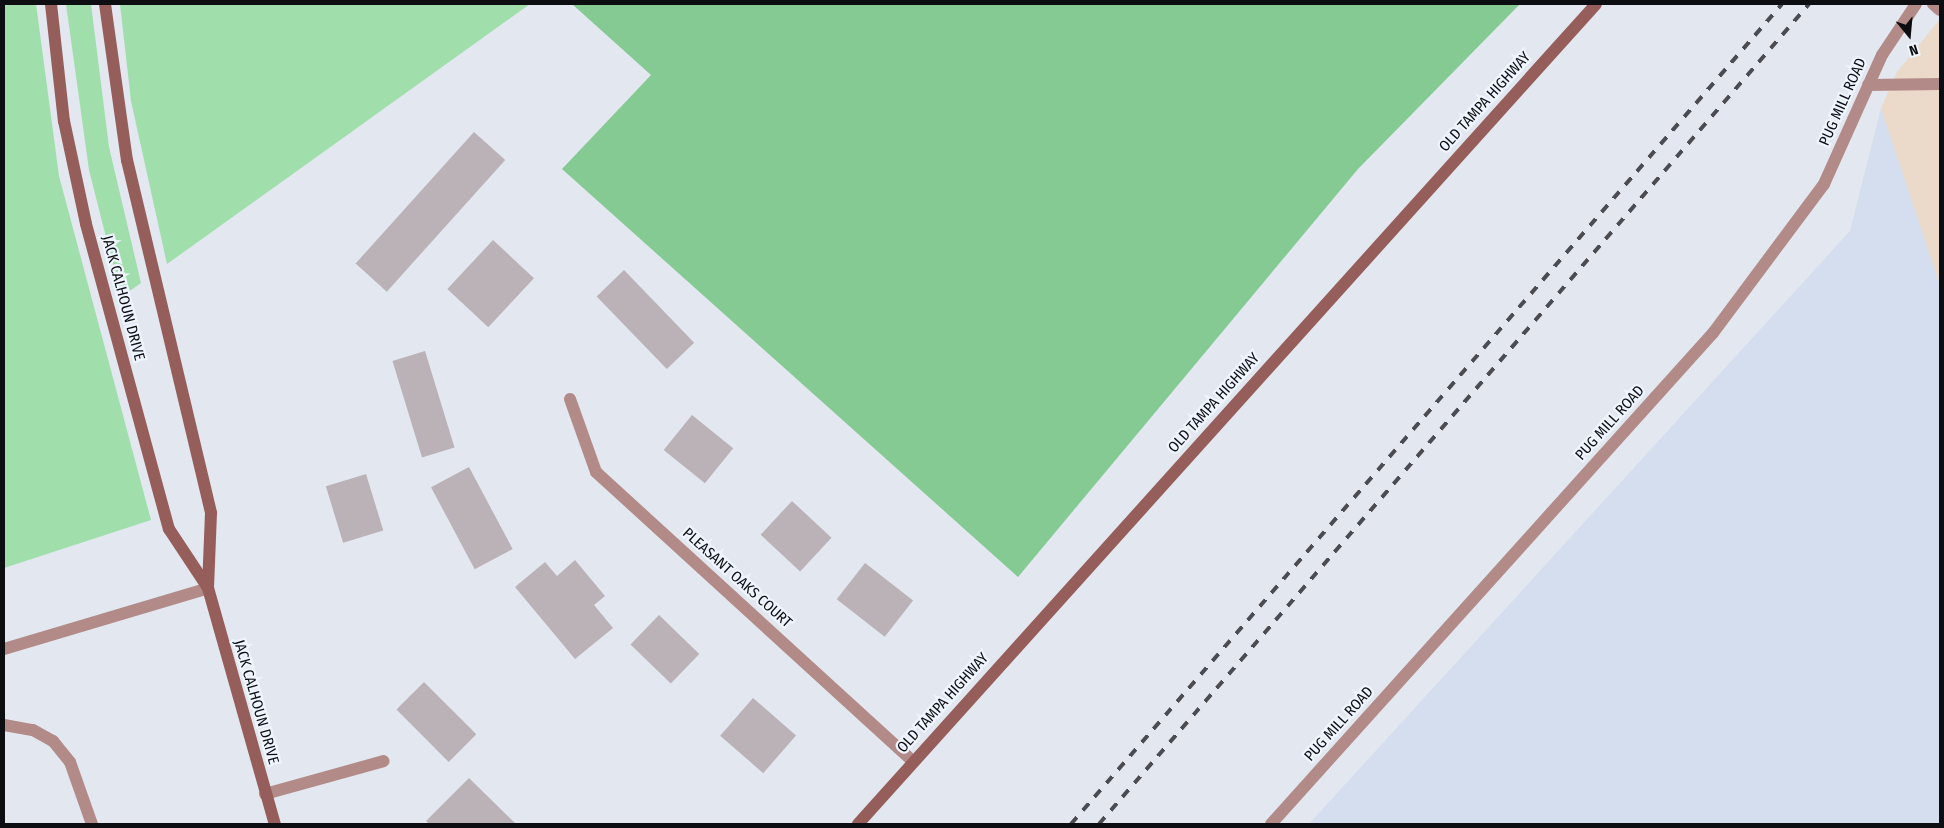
<!DOCTYPE html>
<html>
<head>
<meta charset="utf-8">
<style>
	body { margin:0 }
	#map { position:relative; width:1944px; height:828px; overflow:hidden; background:#e2e7f0; font-family:"Fira Sans Condensed",sans-serif }
	div>[style] { position:absolute }
	[style*='--x'] { left:calc(var(--x)*1px); top:calc(var(--y)*1px); width:calc(var(--w)*1px); rotate:calc(var(--a)*1deg) }
	.built>* { inset:0; background:#d5deee }
	.industrial>* { inset:0; background:#ebdac9 }
	.green>* { inset:0; background:#a0deab }
	.forest>* { inset:0; background:#85ca92 }
	.building>* { inset:0; background:#bbb2b8; transform-origin:0 0 }
	.lane>* { height:12px; margin:-6px; padding:0 6px; transform-origin:6px; border-radius:6px; background:#b28b88 }
	.street>* { height:12px; margin:-6px; padding:0 6px; transform-origin:6px; border-radius:6px; background:#b28b88 }
	.secondary>* { height:12px; margin:-6px; padding:0 6px; transform-origin:6px; border-radius:6px; background:#955e5b }
	.rail>* { height:4px; margin-top:-2px; transform-origin:0; background:repeating-linear-gradient(90deg,#4a4c51 0 9px,transparent 0 18px) }
	span { translate:-50% -50%; white-space:nowrap; text-align:center; line-height:1.15; -webkit-text-stroke:4.5px #eff5fe; paint-order:stroke }
	.street-label { font-size:15px; color:#0d0e11 }
	.frame { position:absolute; inset:0; border:5px solid #0d0e11; pointer-events:none }
	.north { position:absolute; left:1884px; top:10px; width:50px; height:50px; -webkit-text-stroke:4px #eff5fe; paint-order:stroke; rotate:163deg; font-size:14px; font-weight:700; line-height:20px; text-align:center; color:#0d0e11 }
	.north::after { content:''; display:block; margin:auto; width:18px; height:22px; background:#0d0e11; clip-path:polygon(50% 0,100% 100%,50% 72%,0 100%) }
</style>
</head>
<body>
<div id="map">
	<div class="built">
		<i style="clip-path:polygon(1881px 108px,1940px 285px,1940px 824px,1309px 824px,1850px 231px)"></i>
	</div>
	<div class="industrial">
		<i style="clip-path:polygon(1940px 19px,1940px 285px,1881px 108px,1897px 72px)"></i>
	</div>
	<div class="green">
		<i style="clip-path:polygon(4px 4px,36px 4px,59px 176px,151px 520px,4px 568px)"></i>
		<i style="clip-path:polygon(66px 4px,91px 4px,109px 147px,141px 283px,121px 297px,123px 304px,89px 170px)"></i>
		<i style="clip-path:polygon(120px 4px,530px 4px,167px 264px,131px 101px)"></i>
	</div>
	<div class="forest">
		<i style="clip-path:polygon(572px 4px,1520px 4px,1358px 169px,1018px 577px,562px 169px,651px 75px)"></i>
	</div>
	<div class="building">
		<i style="left:474px;top:132px;width:42px;height:177px;rotate:42deg"></i>
		<i style="left:493px;top:240px;width:56px;height:67px;rotate:43deg"></i>
		<i style="left:624px;top:270px;width:101px;height:38px;rotate:46deg"></i>
		<i style="left:425px;top:351px;width:101px;height:34px;rotate:73deg"></i>
		<i style="left:692px;top:415px;width:53px;height:45px;rotate:39deg"></i>
		<i style="left:469px;top:467px;width:93px;height:43px;rotate:62deg"></i>
		<i style="left:366px;top:474px;width:59px;height:42px;rotate:73deg"></i>
		<i style="left:792px;top:501px;width:54px;height:46px;rotate:43deg"></i>
		<i style="clip-path:polygon(575px 560px,605px 596px,594px 605px,613px 628px,575px 659px,515px 587px,545px 562px,557px 576px)"></i>
		<i style="left:865px;top:563px;width:61px;height:46px;rotate:38deg"></i>
		<i style="left:659px;top:615px;width:56px;height:41px;rotate:44deg"></i>
		<i style="left:424px;top:682px;width:74px;height:39px;rotate:45deg"></i>
		<i style="left:753px;top:698px;width:57px;height:50px;rotate:41deg"></i>
		<i style="clip-path:polygon(469px 778px,516px 824px,429px 824px,426px 821px)"></i>
	</div>
	<div class="lane">
		<i style="--x:1933;--y:4;--w:9;--a:41"></i>
		<i style="--x:1868;--y:85;--w:72;--a:-0.8"></i>
		<i style="--x:4;--y:649;--w:213;--a:-16.6"></i>
		<i style="--x:4;--y:725;--w:29;--a:10"></i>
		<i style="--x:33;--y:730;--w:23;--a:29"></i>
		<i style="--x:53;--y:741;--w:27;--a:51"></i>
		<i style="--x:70;--y:762;--w:66;--a:70.5"></i>
		<i style="--x:265;--y:794;--w:123;--a:-15.5"></i>
	</div>
	<div class="street">
		<i style="--x:570;--y:399;--w:77;--a:70.4"></i>
		<i style="--x:596;--y:472;--w:429;--a:42.4"></i>
		<i style="--x:1271;--y:824;--w:661;--a:-48.01"></i>
		<i style="--x:1713;--y:333;--w:186;--a:-53.3"></i>
		<i style="--x:1824;--y:184;--w:141;--a:-65.8"></i>
		<i style="--x:1882;--y:55;--w:61;--a:-56.3"></i>
	</div>
	<div class="secondary">
		<i style="--x:51;--y:4;--w:118;--a:83.7"></i>
		<i style="--x:64;--y:121;--w:105;--a:77.9"></i>
		<i style="--x:86;--y:224;--w:316;--a:74.8"></i>
		<i style="--x:169;--y:529;--w:71;--a:56.5"></i>
		<i style="--x:208;--y:588;--w:245;--a:74.2"></i>
		<i style="--x:105;--y:4;--w:158;--a:82"></i>
		<i style="--x:127;--y:160;--w:363;--a:76.6"></i>
		<i style="--x:211;--y:513;--w:75;--a:92.3"></i>
		<i style="--x:858;--y:824;--w:1103;--a:-48.01"></i>
	</div>
	<div class="rail">
		<i style="--x:1071;--y:824;--w:1085;--a:-49.07"></i>
		<i style="--x:1099;--y:824;--w:1085;--a:-49.11"></i>
	</div>
	<div class="street-label">
		<span style="left:1485px;top:102px;rotate:-48deg">OLD TAMPA HIGHWAY</span>
		<span style="left:1843px;top:102px;rotate:-66deg">PUG MILL ROAD</span>
		<span style="left:123px;top:298px;rotate:75deg">JACK CALHOUN DRIVE</span>
		<span style="left:1214px;top:403px;rotate:-48deg">OLD TAMPA HIGHWAY</span>
		<span style="left:1610px;top:423px;rotate:-48deg">PUG MILL ROAD</span>
		<span style="left:737px;top:578px;rotate:42deg">PLEASANT OAKS COURT</span>
		<span style="left:256px;top:702px;rotate:74deg">JACK CALHOUN DRIVE</span>
		<span style="left:943px;top:703px;rotate:-48deg">OLD TAMPA HIGHWAY</span>
		<span style="left:1339px;top:724px;rotate:-48deg">PUG MILL ROAD</span>
	</div>
	<div class="frame"></div>
	<div class="north">N</div>
</div>
</body>
</html>
